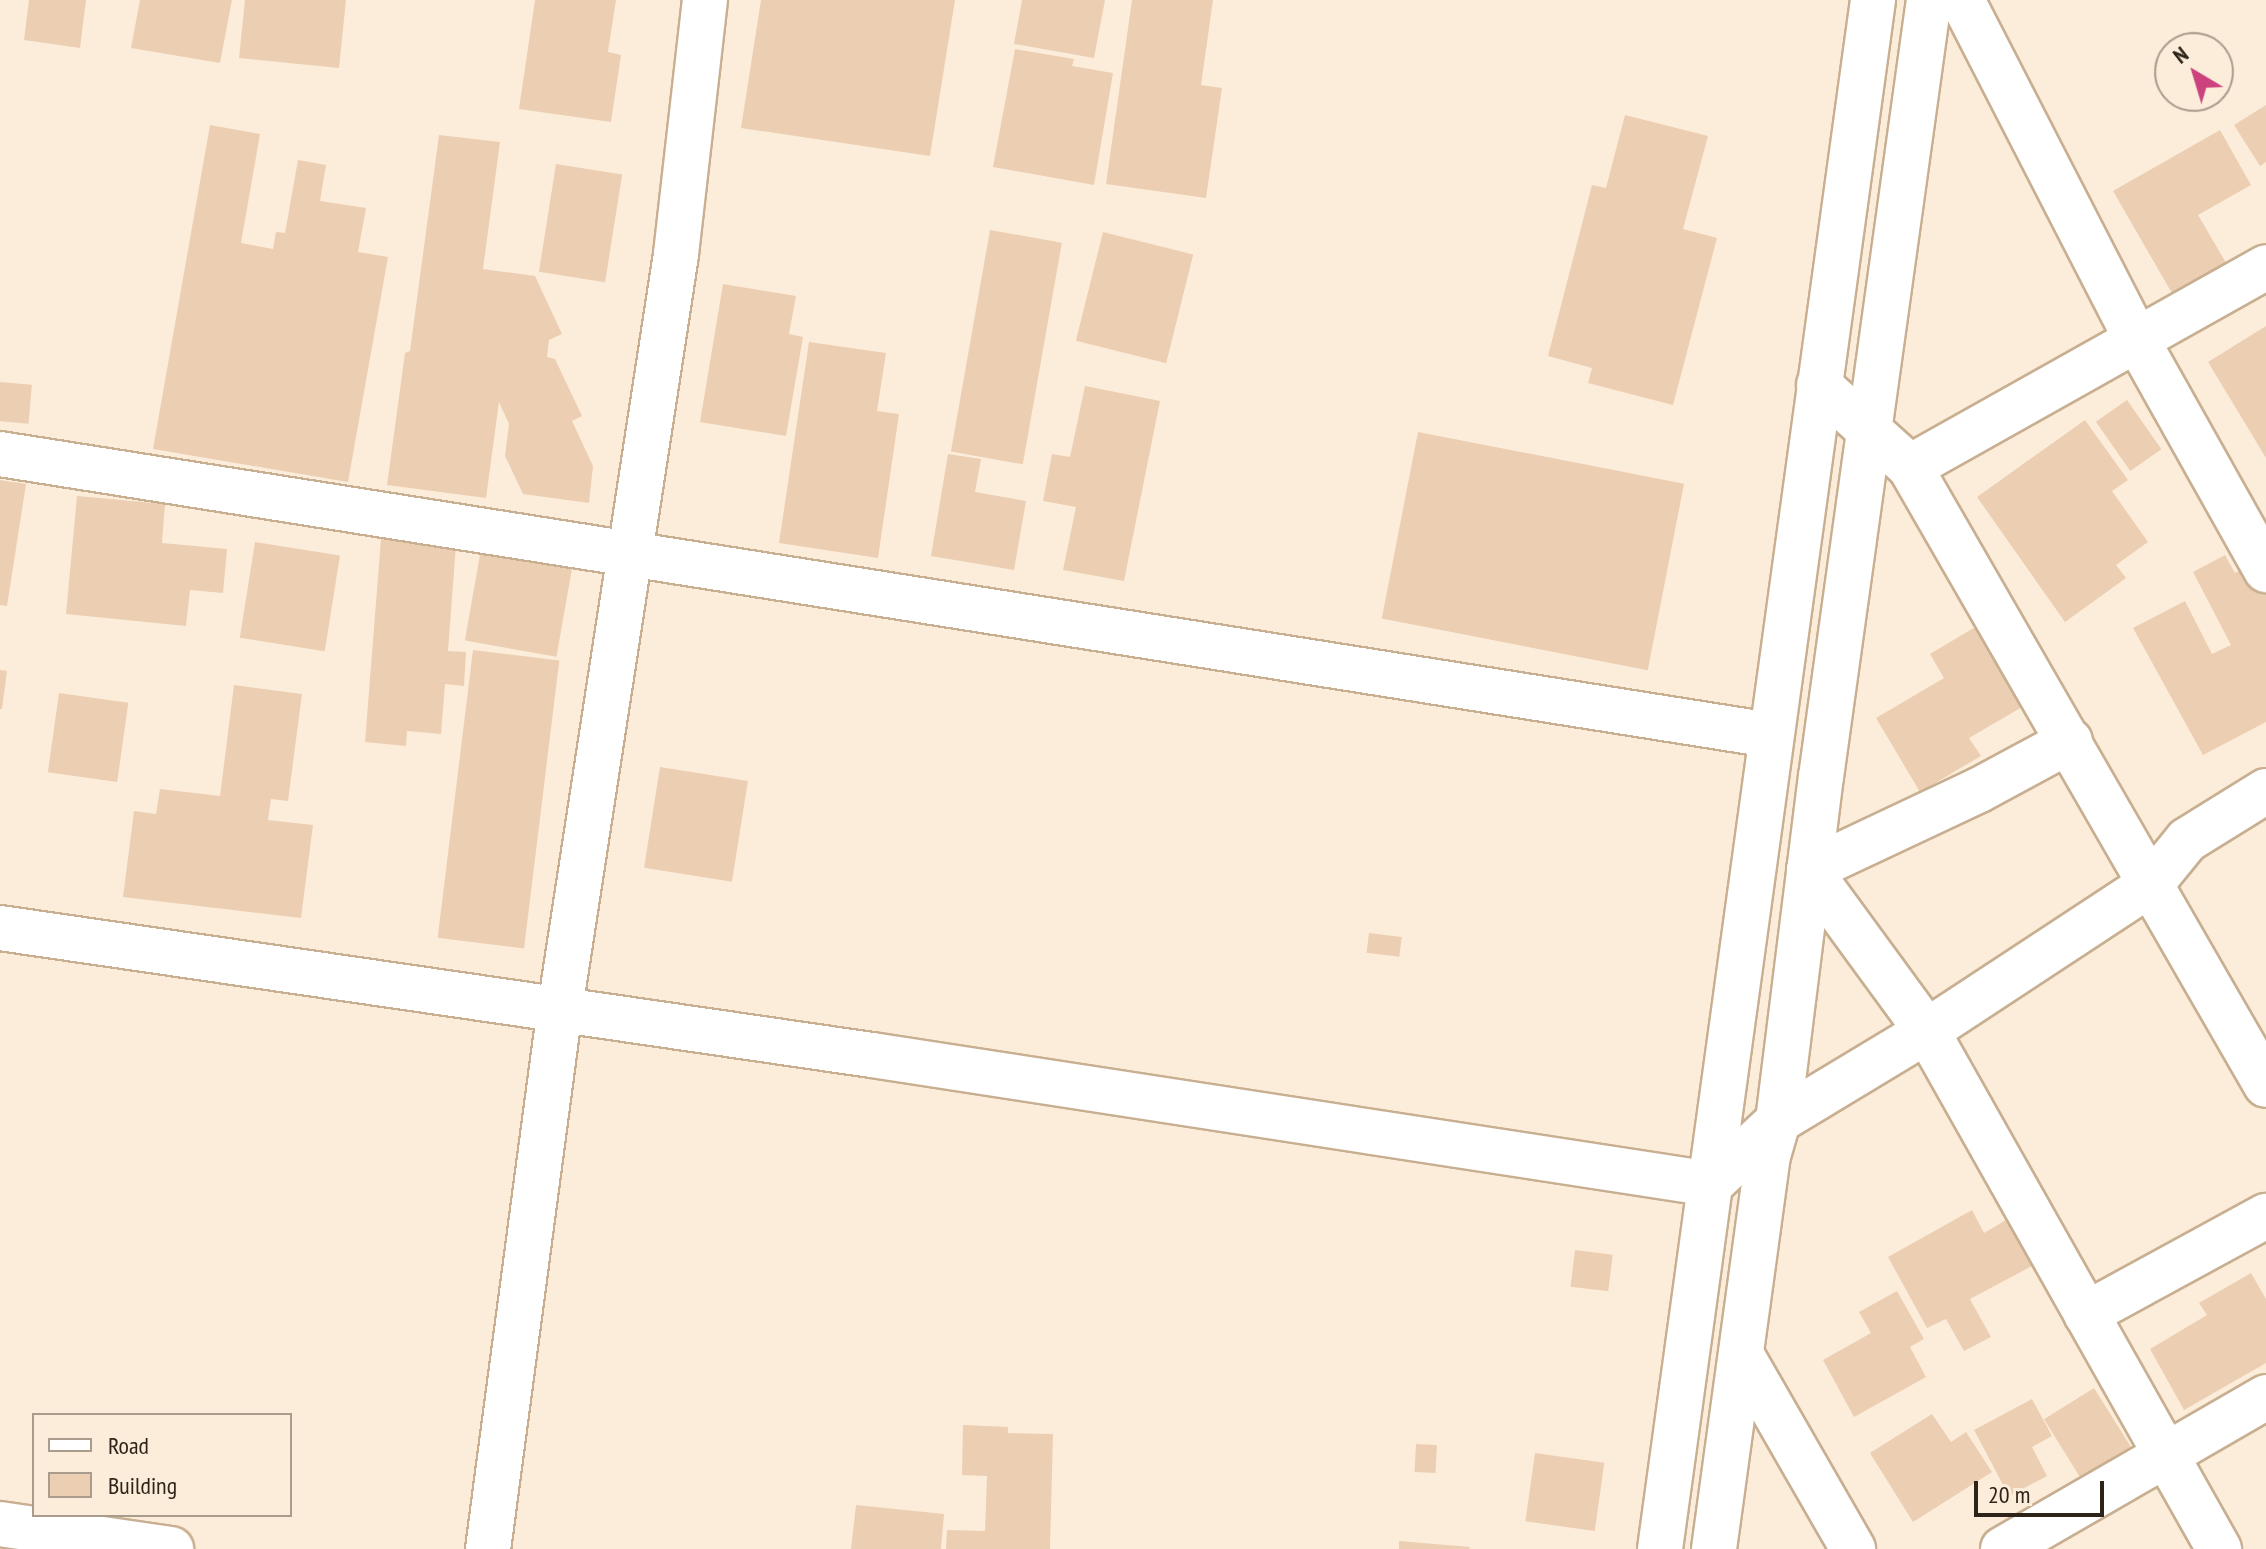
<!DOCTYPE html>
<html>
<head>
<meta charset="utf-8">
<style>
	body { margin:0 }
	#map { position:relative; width:2266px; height:1549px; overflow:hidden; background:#fcedda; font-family:"PT Sans Narrow",sans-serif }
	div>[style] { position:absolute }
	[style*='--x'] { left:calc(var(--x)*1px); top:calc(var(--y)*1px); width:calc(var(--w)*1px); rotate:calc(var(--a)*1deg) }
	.building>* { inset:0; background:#ecceb3; transform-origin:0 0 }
	.roads { filter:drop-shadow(2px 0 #c8af91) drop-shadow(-2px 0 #c8af91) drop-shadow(0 2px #c8af91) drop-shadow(0 -2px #c8af91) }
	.street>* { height:44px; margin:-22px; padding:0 22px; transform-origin:22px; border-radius:22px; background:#fff }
	.secondary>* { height:44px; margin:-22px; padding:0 22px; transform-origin:22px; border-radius:22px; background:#fff }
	span { translate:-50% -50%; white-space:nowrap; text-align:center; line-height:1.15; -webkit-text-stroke:7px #fcedda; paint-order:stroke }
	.legend { position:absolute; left:32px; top:1413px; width:260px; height:104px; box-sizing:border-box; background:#fcedda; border:2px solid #a99c8c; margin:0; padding:10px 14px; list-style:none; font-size:24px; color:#2d2318 }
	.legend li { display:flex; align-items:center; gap:16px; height:40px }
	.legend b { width:40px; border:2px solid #a99c8c }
	.north { position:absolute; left:2154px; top:32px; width:80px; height:80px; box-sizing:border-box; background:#fcedda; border:2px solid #a99c8c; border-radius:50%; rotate:322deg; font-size:22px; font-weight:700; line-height:32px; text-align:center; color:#2d2318 }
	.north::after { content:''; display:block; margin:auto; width:28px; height:36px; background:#cb427f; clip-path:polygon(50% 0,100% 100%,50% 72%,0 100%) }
	.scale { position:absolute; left:1974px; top:1481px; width:130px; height:36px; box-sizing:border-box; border:4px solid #2d2318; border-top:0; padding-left:10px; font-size:24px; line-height:28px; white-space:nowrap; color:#2d2318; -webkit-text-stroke:6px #fcedda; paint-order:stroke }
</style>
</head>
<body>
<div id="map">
	<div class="building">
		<i style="clip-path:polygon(29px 0,86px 0,80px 48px,24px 40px)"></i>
		<i style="clip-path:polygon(140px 0,232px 0,220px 63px,131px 48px)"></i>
		<i style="clip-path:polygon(245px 0,346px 0,339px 68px,239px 58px)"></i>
		<i style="clip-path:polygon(535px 0,616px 0,608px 52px,621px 55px,611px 122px,519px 109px)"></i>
		<i style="clip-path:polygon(761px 0,955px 0,930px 156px,741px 128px)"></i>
		<i style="clip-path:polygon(1022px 0,1105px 0,1094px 58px,1014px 44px)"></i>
		<i style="clip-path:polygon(1132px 0,1213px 0,1201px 85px,1222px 88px,1206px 198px,1106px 184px)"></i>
		<i style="clip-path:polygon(1015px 49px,1074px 59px,1072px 66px,1113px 73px,1094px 185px,993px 167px)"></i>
		<i style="clip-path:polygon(2266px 105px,2266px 162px,2260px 166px,2234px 125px)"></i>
		<i style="clip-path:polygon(1625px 115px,1708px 136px,1683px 229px,1717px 238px,1673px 405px,1588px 383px,1592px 368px,1548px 356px,1592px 185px,1606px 188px)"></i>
		<i style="clip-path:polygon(210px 125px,260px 134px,241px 243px,273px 249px,276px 232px,285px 233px,298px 160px,326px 165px,320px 201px,366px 208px,358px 252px,388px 257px,348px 482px,153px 449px)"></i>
		<i style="clip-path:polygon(2220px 130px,2251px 185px,2198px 215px,2242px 290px,2188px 321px,2113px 191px)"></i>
		<i style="clip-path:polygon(439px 135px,500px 142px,483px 269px,535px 276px,562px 334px,549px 340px,547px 357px,555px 359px,582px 416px,572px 421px,593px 466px,589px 503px,523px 494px,505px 456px,509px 424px,499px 402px,486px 498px,387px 485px,405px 353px,410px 351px)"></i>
		<i style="left:556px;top:164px;width:67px;height:109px;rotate:9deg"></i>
		<i style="left:990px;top:230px;width:73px;height:225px;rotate:10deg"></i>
		<i style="left:1103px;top:232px;width:93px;height:112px;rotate:14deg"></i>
		<i style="clip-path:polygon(723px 284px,796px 296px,789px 334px,803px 337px,786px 436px,700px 422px)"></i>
		<i style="clip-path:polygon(2266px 326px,2266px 458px,2208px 362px)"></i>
		<i style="clip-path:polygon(809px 342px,886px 353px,877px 411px,899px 414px,878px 558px,779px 543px)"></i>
		<i style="left:0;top:382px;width:32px;height:39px;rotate:5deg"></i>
		<i style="clip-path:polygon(1085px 386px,1160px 401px,1124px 581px,1063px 570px,1076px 507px,1043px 501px,1052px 454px,1070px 457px)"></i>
		<i style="left:2127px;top:400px;width:60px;height:38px;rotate:55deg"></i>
		<i style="clip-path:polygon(2085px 420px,2128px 480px,2112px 491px,2148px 542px,2116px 565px,2126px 578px,2065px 622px,1977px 497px)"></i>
		<i style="left:1418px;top:432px;width:271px;height:190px;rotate:11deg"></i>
		<i style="clip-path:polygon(948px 454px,981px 459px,975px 492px,1026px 501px,1014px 570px,931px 556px)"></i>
		<i style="clip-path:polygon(0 480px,26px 484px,7px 606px,0 605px)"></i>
		<i style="clip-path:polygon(77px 496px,165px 504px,162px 543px,227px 549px,223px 593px,190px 590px,186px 626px,66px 614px)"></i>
		<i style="clip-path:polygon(381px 539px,456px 545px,448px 651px,466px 652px,464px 686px,445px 684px,441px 734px,407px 731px,406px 746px,365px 742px)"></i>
		<i style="left:255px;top:542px;width:86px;height:97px;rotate:9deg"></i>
		<i style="left:481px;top:549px;width:93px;height:93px;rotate:10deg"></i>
		<i style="clip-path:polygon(2225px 555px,2235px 573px,2257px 561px,2266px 578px,2266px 722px,2203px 755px,2133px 628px,2185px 601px,2212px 654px,2231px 645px,2193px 572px)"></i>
		<i style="clip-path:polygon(1982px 623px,2029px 703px,1969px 738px,1981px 756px,1920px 792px,1876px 718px,1944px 678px,1930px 654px)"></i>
		<i style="left:473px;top:650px;width:87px;height:290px;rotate:7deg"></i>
		<i style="clip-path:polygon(0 670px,7px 671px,2px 709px,0 709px)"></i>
		<i style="clip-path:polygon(234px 685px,302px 694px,288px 801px,271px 799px,268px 820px,313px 825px,301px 918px,123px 897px,134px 811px,156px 814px,160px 789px,220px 796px)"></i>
		<i style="left:59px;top:693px;width:70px;height:80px;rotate:8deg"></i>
		<i style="left:660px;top:767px;width:89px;height:102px;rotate:9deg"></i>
		<i style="left:1369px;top:933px;width:33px;height:20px;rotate:7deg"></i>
		<i style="clip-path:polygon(1972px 1210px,1984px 1233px,2006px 1220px,2032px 1266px,1970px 1299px,1991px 1337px,1964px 1351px,1946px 1319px,1927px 1328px,1888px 1257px)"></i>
		<i style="left:1575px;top:1250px;width:38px;height:37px;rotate:7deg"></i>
		<i style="clip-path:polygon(2251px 1273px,2266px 1299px,2266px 1363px,2184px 1410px,2150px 1349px,2207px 1315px,2199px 1303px)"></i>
		<i style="clip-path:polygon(1897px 1291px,1924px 1339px,1910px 1347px,1926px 1377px,1854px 1417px,1823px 1360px,1871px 1333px,1859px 1312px)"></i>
		<i style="left:2094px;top:1388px;width:70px;height:59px;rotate:58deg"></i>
		<i style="clip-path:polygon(2032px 1399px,2052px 1436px,2032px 1447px,2047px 1476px,2009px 1496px,1974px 1430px)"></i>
		<i style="clip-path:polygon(1932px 1414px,1951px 1442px,1966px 1432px,1992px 1472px,1913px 1522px,1870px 1453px)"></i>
		<i style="clip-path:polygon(963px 1425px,1008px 1427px,1008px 1433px,1053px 1434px,1050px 1549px,946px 1549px,947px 1530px,985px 1531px,987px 1476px,962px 1475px)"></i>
		<i style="left:1416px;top:1444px;width:21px;height:28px;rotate:3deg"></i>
		<i style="left:1535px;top:1453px;width:70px;height:69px;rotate:8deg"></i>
		<i style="clip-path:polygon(856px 1505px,944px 1514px,941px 1549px,851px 1549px)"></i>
		<i style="clip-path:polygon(1399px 1541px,1470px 1547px,1469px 1549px,1399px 1549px)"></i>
	</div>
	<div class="roads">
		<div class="street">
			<i style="--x:1962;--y:0;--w:382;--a:62.8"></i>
			<i style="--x:2137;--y:340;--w:264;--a:60.7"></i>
			<i style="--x:1819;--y:385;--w:122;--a:42"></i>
			<i style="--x:1910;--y:467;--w:713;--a:60.06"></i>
			<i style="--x:0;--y:454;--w:1793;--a:9.02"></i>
			<i style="--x:1910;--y:467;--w:408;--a:-29.3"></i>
			<i style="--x:2070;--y:741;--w:103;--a:151.7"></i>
			<i style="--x:1979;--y:790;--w:188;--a:154.8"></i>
			<i style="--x:1809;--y:870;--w:200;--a:53.8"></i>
			<i style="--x:1927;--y:1031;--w:595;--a:60.59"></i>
			<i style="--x:0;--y:928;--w:881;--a:8.29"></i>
			<i style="--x:872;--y:1055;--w:849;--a:8.74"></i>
			<i style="--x:1711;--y:1184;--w:92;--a:-43.2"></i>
			<i style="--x:1778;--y:1121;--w:174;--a:-31.1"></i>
			<i style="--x:1927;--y:1031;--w:269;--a:-33.3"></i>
			<i style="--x:2152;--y:883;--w:55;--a:-50.9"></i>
			<i style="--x:2187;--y:840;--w:93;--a:-31.8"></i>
			<i style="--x:2086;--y:1314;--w:205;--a:-28.6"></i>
			<i style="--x:1741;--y:1354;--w:225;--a:60.1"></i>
			<i style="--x:0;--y:1524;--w:173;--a:8.3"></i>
			<i style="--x:488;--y:1549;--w:546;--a:-82.42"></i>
			<i style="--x:560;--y:1008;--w:763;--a:-81.25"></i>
			<i style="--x:676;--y:254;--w:256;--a:-83.5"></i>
			<i style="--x:2003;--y:1549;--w:304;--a:-30"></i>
		</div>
		<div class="secondary">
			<i style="--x:1660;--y:1549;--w:1564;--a:-82.17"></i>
			<i style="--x:1714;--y:1549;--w:397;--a:-82.2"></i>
			<i style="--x:1768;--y:1156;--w:36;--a:-74"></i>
			<i style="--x:1778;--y:1121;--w:347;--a:-82.9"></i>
			<i style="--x:1821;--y:777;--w:784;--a:-82.09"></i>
		</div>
	</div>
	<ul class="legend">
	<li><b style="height:10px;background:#fff"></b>Road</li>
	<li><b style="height:22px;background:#ecceb3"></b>Building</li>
	</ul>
	<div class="north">N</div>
	<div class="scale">20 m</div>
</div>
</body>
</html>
